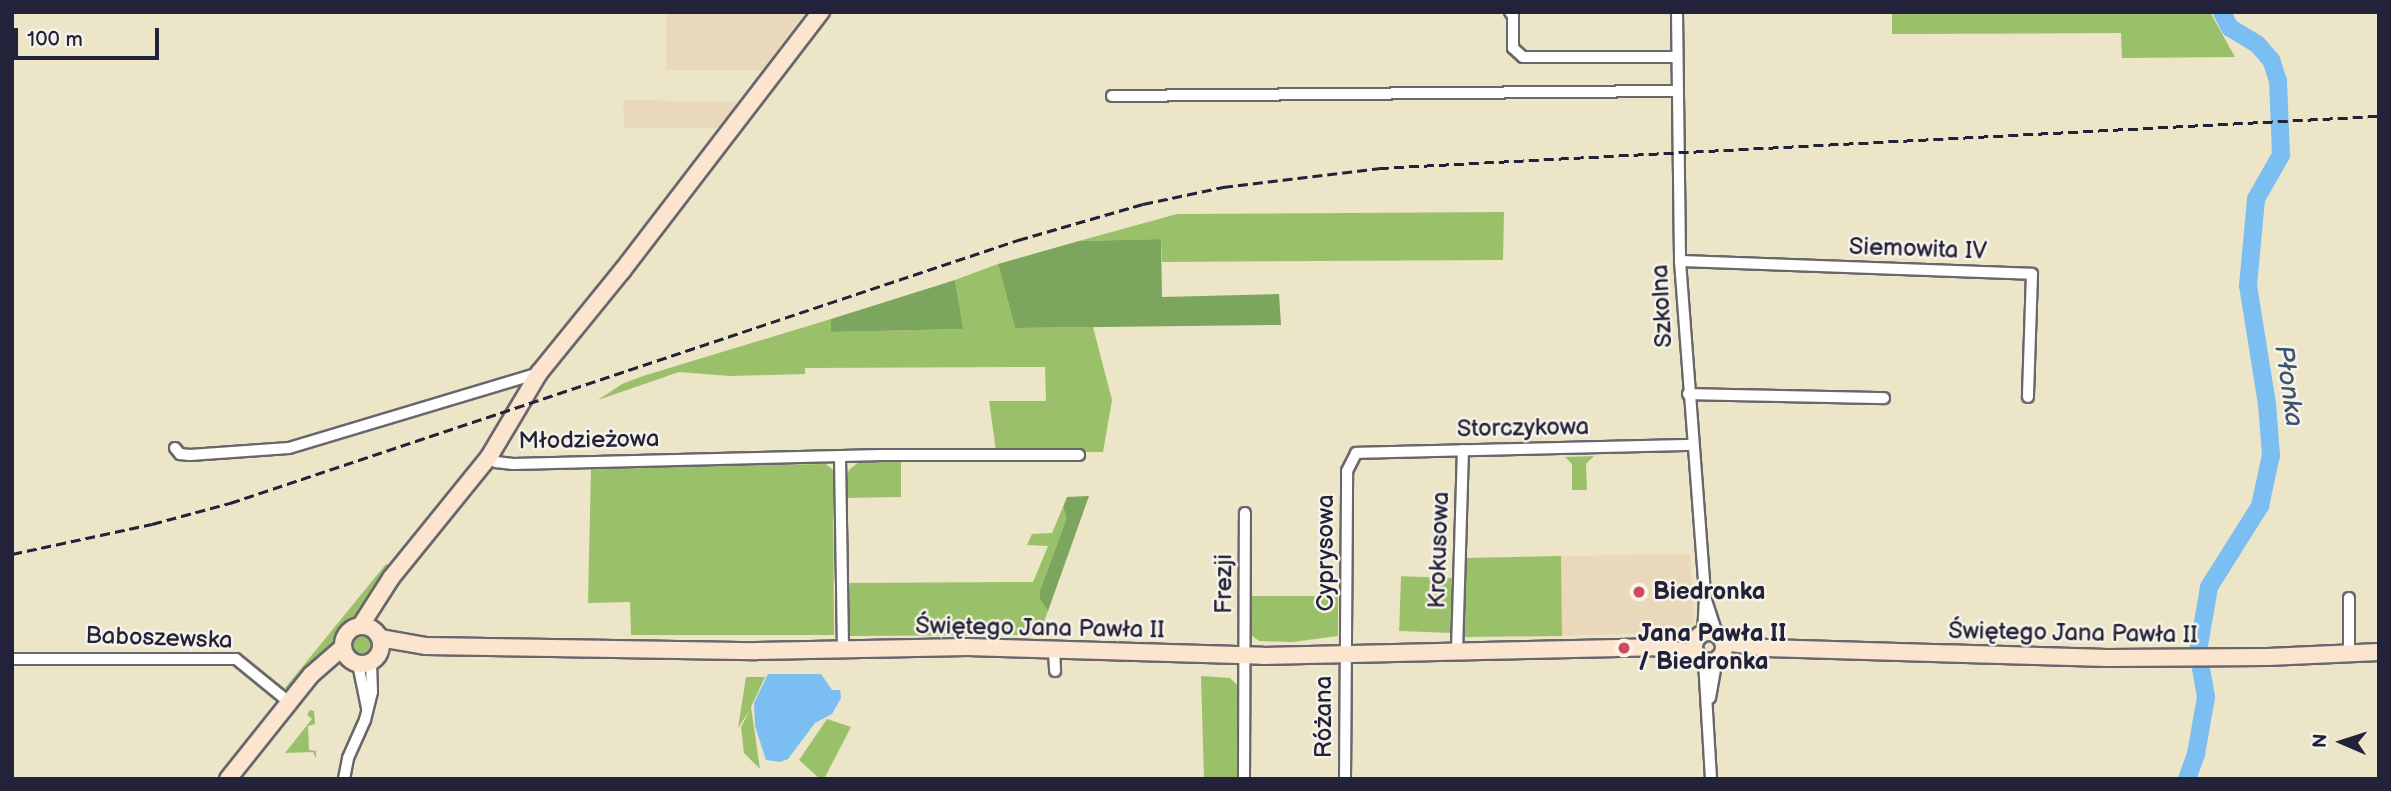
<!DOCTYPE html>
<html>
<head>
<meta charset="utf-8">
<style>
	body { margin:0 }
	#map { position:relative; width:2391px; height:791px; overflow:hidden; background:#ece5c8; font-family:"Balsamiq Sans",sans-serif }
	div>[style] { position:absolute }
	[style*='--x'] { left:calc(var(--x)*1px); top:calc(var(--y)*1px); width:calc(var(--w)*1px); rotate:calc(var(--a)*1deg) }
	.built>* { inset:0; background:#e9d9ba }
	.green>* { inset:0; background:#9bc06a; transform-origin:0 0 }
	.round { border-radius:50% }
	.forest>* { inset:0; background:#7ca65e }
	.water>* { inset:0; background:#7bbef1 }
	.river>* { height:18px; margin:-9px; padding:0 9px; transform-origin:9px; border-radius:9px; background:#7bbef1 }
	.roads { filter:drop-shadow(2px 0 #69666c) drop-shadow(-2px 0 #69666c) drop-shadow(0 2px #69666c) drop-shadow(0 -2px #69666c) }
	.street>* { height:10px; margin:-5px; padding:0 5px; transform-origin:5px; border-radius:5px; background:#fff }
	.secondary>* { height:16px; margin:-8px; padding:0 8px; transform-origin:8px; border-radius:8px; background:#fbe5cf }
	.secondary>.ring { margin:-8px; padding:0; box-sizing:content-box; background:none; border:16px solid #fbe5cf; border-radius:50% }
	.rail>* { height:2.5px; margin-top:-1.25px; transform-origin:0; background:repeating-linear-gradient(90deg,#22223b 0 10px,transparent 0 15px) }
	.dots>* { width:19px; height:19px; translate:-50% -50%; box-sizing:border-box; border:4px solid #f7f3e8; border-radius:50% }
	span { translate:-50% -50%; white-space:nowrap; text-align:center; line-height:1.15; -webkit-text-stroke:5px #f7f3e8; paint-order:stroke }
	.street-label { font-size:24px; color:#22223b }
	.poi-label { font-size:24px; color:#22223b; font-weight:700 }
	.left { translate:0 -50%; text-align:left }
	.water-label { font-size:26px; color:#3d5172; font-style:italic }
	.frame { position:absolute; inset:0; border:14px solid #22223b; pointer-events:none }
	.north { position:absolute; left:2307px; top:707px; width:70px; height:70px; -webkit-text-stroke:5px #f7f3e8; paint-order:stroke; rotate:273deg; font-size:19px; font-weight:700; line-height:28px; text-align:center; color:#22223b }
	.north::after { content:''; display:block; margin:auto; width:24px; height:32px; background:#22223b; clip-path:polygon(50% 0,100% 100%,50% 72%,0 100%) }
	.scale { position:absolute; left:14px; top:28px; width:145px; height:32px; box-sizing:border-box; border:4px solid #22223b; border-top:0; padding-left:9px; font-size:21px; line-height:24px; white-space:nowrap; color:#22223b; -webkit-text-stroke:5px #f7f3e8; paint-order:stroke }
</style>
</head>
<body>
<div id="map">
	<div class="built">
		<i style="clip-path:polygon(666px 12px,805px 12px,762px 70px,666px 70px)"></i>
		<i style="clip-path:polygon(623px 100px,630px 100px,738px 102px,718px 128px,624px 128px)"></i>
		<i style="clip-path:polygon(1690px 554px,1694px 622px,1682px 632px,1562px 636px,1561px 556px)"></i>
	</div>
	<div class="green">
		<i style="clip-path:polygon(1892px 12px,2210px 12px,2235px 57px,2122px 58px,2121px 33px,1892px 34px)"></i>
		<i style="clip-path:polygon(1504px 212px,1503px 260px,1162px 262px,1161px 239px,1079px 241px,1177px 214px)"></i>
		<i style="clip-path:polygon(998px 264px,1015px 328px,1093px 327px,1112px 400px,1103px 452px,996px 451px,989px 401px,1046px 401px,1045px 367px,805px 368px,805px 374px,730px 376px,679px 372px,598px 400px,622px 384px,643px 376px,831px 319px,831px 332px,962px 329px,955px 280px)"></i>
		<i style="clip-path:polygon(1594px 456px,1586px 464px,1587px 490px,1572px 490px,1572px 464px,1565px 457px)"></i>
		<i style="clip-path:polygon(860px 461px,901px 461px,901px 497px,844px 498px,844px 483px,849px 470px)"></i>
		<i style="clip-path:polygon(826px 464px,833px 470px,834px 635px,631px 635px,630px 602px,588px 603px,591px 468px)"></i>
		<i style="clip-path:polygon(1063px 507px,1066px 516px,1065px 523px,1040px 590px,1039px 598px,1048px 611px,1039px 635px,849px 636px,847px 583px,1033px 582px,1048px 546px,1027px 545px,1032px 534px,1052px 533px)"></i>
		<i style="clip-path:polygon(1561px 556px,1562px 636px,1465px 637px,1462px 626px,1464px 558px)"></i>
		<i style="clip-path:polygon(386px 564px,390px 566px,358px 616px,341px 627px,331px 650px,309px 666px,287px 690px,285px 688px)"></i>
		<i style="left:1454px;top:578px;width:55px;height:53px;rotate:92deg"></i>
		<i style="clip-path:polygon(1252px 596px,1338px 596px,1338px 636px,1293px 642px,1259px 641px,1251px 635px)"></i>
		<i class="round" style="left:351px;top:633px;width:22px;height:22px"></i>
		<i style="clip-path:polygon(1201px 676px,1230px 678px,1237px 685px,1237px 779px,1204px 779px)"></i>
		<i style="clip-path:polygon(746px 677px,765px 677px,751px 707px,760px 769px,744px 753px,741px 727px,750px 710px,738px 728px)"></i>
		<i style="clip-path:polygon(310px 710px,314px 711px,315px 724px,308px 726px,309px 750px,316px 751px,316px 758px,313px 752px,285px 753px,312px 719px,307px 715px)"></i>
		<i style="clip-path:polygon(827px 719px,851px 727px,824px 779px,820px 779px,799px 760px)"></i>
	</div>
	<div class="forest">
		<i style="clip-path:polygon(1161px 239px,1162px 297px,1279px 294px,1281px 325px,1015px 328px,998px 264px,1079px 241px)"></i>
		<i style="clip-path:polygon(955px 280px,963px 329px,831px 332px,831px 319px)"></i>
		<i style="clip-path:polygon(1089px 496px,1048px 611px,1039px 598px,1040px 590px,1065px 523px,1066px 516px,1063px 507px,1067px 497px)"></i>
	</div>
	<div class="water">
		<i style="clip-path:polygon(768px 674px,821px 674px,832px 690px,840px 690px,841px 698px,832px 714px,815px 723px,788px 759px,780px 762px,766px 760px,755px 726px,754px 703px)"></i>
	</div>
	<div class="river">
		<i style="--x:2187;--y:779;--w:27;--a:-70"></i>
		<i style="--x:2196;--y:754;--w:58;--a:-80"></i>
		<i style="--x:2206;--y:697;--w:47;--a:-99.9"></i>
		<i style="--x:2198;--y:651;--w:65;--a:-80.2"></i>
		<i style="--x:2209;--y:587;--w:96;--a:-57.8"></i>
		<i style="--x:2260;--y:506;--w:52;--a:-77.8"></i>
		<i style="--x:2271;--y:455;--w:51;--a:-94.5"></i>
		<i style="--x:2267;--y:404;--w:120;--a:-99.1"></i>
		<i style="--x:2248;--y:286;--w:87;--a:-84.7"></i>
		<i style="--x:2256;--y:199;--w:51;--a:-60.4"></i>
		<i style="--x:2281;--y:155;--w:74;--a:-92.3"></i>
		<i style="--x:2278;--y:81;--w:22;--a:-108"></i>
		<i style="--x:2271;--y:60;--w:21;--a:-131"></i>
		<i style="--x:2257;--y:44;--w:31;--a:-149"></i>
		<i style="--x:2230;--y:28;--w:18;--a:-117"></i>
	</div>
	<div class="roads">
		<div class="street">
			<i style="--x:1510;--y:12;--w:5;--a:53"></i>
			<i style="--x:1513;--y:16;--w:32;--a:90"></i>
			<i style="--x:1513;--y:48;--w:13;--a:42"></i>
			<i style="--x:1523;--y:57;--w:153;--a:0"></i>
			<i style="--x:1677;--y:12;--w:249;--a:89.3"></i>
			<i style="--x:1680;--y:261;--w:337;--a:85.7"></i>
			<i style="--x:1705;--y:597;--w:36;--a:93"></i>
			<i style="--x:1112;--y:96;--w:565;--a:-0.51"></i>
			<i style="--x:1680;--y:261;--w:352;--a:2.1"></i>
			<i style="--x:2032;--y:274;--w:123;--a:91.9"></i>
			<i style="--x:1688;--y:394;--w:196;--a:1.2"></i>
			<i style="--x:175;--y:448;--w:8;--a:50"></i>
			<i style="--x:180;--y:454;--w:10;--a:6"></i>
			<i style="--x:190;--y:455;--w:99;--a:-4"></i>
			<i style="--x:289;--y:448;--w:261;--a:-16.7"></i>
			<i style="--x:489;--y:457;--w:9;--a:36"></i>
			<i style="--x:496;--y:462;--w:17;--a:7"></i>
			<i style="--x:513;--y:464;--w:369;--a:-1.4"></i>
			<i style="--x:882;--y:455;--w:197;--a:0"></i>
			<i style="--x:840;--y:458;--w:191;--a:89.1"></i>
			<i style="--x:1705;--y:597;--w:39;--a:72"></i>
			<i style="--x:1054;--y:650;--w:21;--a:87"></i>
			<i style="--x:1457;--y:651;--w:201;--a:-88.3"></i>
			<i style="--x:2349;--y:653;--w:55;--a:-90"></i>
			<i style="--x:12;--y:659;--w:224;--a:0"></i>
			<i style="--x:236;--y:659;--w:70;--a:39.2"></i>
			<i style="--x:1704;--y:661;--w:118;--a:86.6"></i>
			<i style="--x:358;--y:664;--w:45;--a:78.4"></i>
			<i style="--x:1710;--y:698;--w:39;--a:-80"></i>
			<i style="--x:344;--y:779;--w:21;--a:-79"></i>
			<i style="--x:348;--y:758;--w:42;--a:-65.9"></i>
			<i style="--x:365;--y:720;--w:29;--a:-76"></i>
			<i style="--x:372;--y:692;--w:30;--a:-92"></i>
			<i style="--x:1244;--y:779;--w:266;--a:-89.8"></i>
			<i style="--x:1345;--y:779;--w:308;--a:-89.6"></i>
			<i style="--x:1347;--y:471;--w:20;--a:-63"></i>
			<i style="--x:1356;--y:453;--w:335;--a:-1.4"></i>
		</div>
		<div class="secondary">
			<i style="--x:361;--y:625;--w:56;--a:-57.4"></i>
			<i style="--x:391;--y:578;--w:156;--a:-51"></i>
			<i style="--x:489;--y:457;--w:98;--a:-59.2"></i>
			<i style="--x:539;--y:373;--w:132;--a:-50.9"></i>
			<i style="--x:622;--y:271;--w:327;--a:-52.5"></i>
			<i class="ring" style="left:343px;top:626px;width:22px;height:22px"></i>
			<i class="ring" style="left:1694px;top:632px;width:14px;height:14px"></i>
			<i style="--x:380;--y:638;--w:47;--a:9.9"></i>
			<i style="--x:426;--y:646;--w:330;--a:0.9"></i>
			<i style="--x:756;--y:651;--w:211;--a:-1.1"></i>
			<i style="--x:967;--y:647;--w:296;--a:1.7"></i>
			<i style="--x:1263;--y:656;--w:390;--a:-1.3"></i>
			<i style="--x:1653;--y:647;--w:43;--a:7.9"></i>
			<i style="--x:1724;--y:642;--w:42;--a:8.1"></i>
			<i style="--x:1766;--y:648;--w:341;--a:1.7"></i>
			<i style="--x:2107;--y:658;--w:161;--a:-0.4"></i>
			<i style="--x:2268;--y:657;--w:111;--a:-2.6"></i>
			<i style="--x:228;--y:779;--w:133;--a:-51.4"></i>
			<i style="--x:311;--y:675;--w:43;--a:-41.2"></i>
		</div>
	</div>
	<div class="rail">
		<i style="--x:12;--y:554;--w:143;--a:-12.1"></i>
		<i style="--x:152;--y:524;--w:81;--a:-15.1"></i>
		<i style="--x:230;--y:503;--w:831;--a:-18.46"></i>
		<i style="--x:1018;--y:240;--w:130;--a:-16.1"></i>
		<i style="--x:1143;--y:204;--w:82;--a:-12"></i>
		<i style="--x:1223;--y:187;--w:157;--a:-6.9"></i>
		<i style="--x:1379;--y:168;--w:1001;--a:-2.98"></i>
	</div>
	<div class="dots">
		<i style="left:1639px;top:592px;background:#d1495b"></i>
		<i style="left:1624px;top:648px;background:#d1495b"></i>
	</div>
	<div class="street-label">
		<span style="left:1918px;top:249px;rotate:2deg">Siemowita IV</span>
		<span style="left:1662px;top:306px;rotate:-93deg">Szkolna</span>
		<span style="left:1523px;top:428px;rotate:-1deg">Storczykowa</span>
		<span style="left:589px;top:440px;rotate:-1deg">Młodzieżowa</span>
		<span style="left:1439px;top:550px;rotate:-88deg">Krokusowa</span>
		<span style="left:1326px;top:553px;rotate:-90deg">Cyprysowa</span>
		<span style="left:1224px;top:584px;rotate:-90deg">Frezji</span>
		<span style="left:1040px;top:628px;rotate:1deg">Świętego Jana Pawła II</span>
		<span style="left:2073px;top:633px;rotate:1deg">Świętego Jana Pawła II</span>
		<span style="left:159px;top:638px;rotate:2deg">Baboszewska</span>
		<span style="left:1324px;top:717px;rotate:-90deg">Różana</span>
	</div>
	<div class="poi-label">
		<span class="left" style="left:1653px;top:592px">Biedronka</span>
		<span class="left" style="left:1638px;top:648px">Jana Pawła II<br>/ Biedronka</span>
	</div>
	<div class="water-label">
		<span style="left:2288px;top:386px;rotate:82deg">Płonka</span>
	</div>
	<div class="frame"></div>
	<div class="north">N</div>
	<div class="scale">100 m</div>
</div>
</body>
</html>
